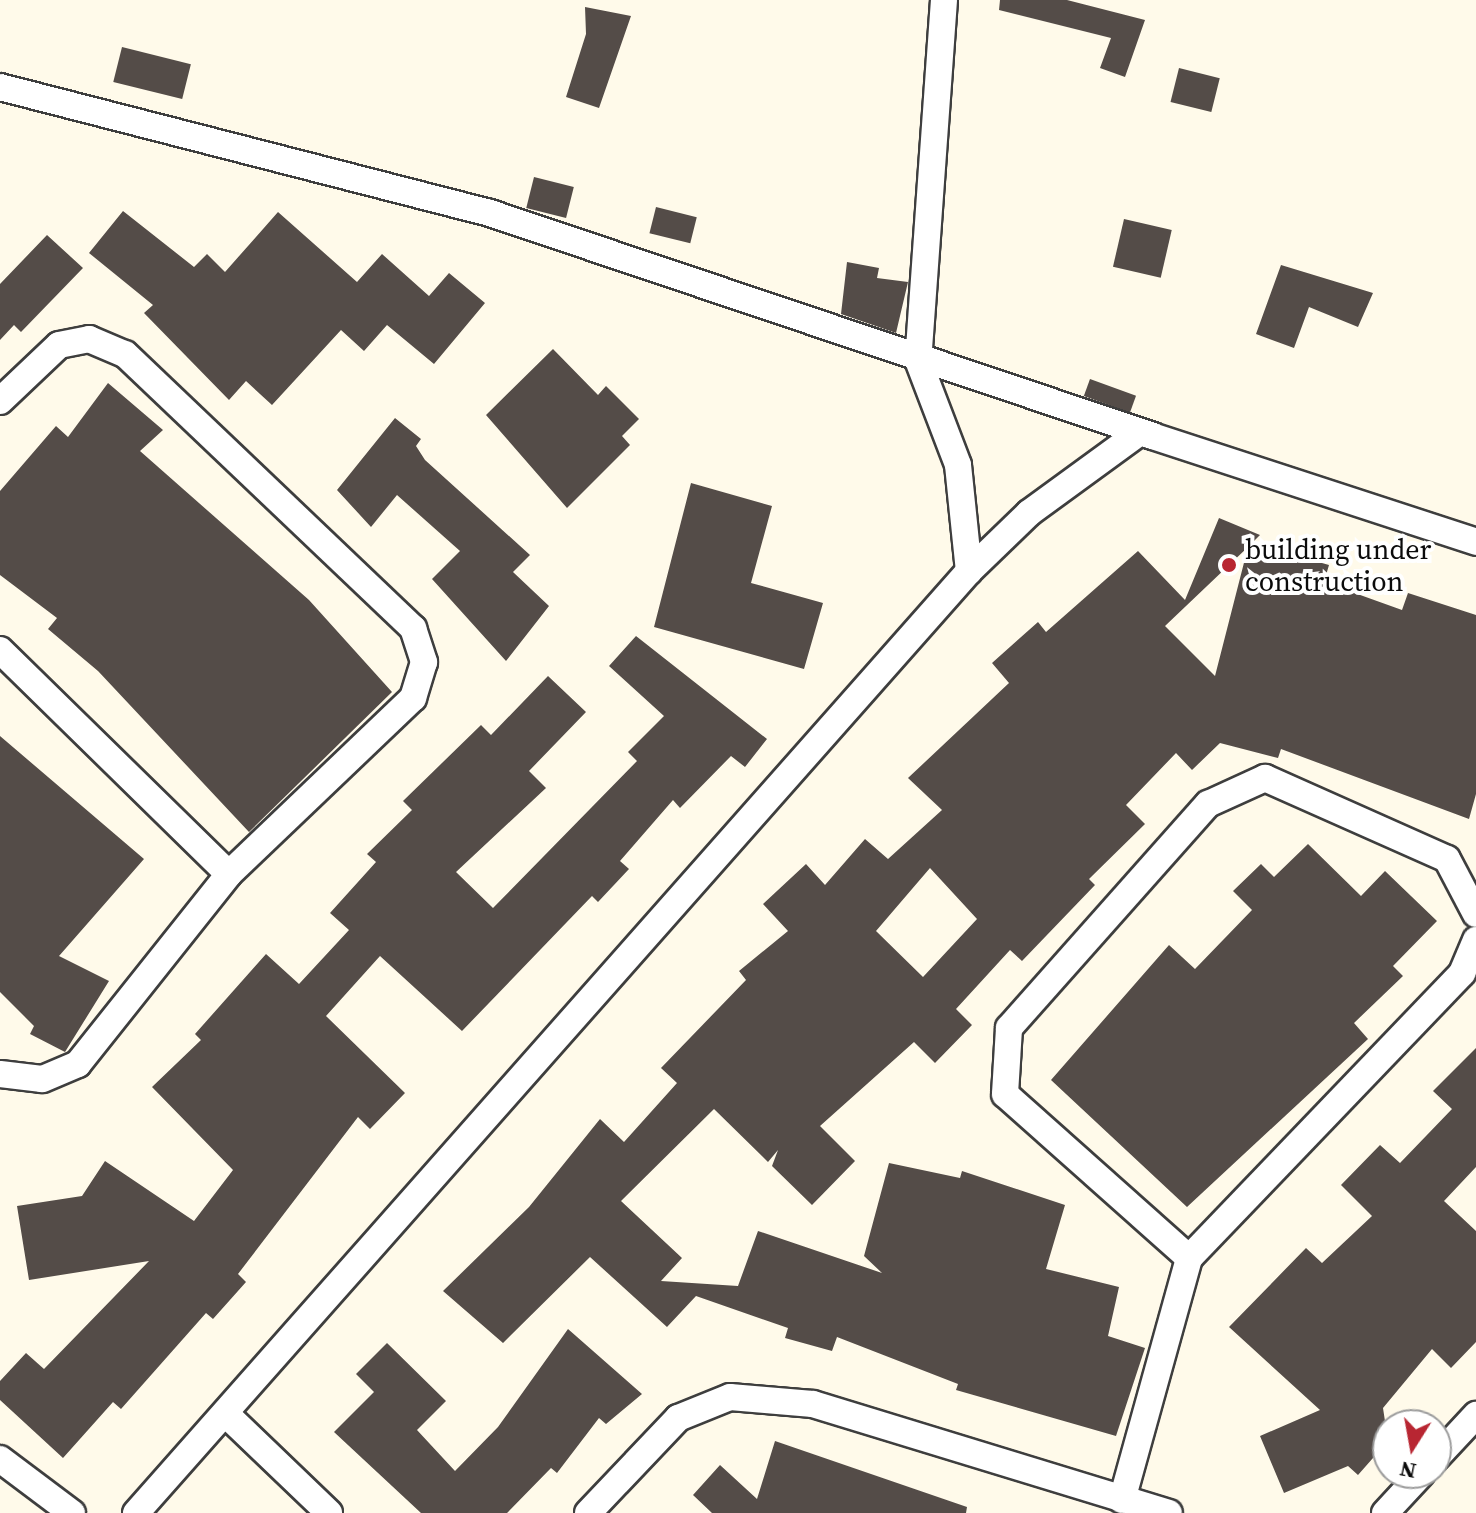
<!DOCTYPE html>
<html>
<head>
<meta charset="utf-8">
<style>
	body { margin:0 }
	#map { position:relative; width:1476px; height:1513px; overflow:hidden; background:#fffaea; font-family:"Source Serif 4",serif }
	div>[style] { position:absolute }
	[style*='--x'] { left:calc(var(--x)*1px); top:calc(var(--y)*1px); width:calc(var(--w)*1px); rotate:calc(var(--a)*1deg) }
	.building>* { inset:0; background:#544c48; transform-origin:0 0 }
	.roads { filter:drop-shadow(2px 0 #3e3e3e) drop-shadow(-2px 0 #3e3e3e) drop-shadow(0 2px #3e3e3e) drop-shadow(0 -2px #3e3e3e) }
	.minor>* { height:26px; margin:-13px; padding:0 13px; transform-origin:13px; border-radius:13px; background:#fff }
	.dots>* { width:22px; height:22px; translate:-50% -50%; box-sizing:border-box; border:4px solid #fff; border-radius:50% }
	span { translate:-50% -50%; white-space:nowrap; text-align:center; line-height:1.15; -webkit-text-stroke:8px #fff; paint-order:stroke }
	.poi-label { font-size:28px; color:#0b0b0b }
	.left { translate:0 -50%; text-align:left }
	.north { position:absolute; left:1372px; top:1409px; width:80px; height:80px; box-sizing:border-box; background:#fff; border:2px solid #9d9d9d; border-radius:50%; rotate:191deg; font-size:22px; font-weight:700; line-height:32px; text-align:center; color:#0b0b0b }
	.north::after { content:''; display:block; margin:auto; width:28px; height:36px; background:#b82632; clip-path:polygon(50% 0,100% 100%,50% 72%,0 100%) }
</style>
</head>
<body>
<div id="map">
	<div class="building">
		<i style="clip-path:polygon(1000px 0,1067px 0,1145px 20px,1125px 77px,1100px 68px,1111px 38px,999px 10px)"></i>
		<i style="clip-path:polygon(585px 7px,631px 16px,599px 108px,566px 97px,586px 34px)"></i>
		<i style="left:122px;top:47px;width:71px;height:36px;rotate:14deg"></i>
		<i style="left:1179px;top:68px;width:42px;height:35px;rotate:14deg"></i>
		<i style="left:534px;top:177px;width:41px;height:32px;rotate:14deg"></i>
		<i style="left:656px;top:207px;width:42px;height:27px;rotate:14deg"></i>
		<i style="clip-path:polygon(123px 211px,194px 267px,207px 254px,225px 272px,278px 212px,357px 282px,382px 254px,429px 296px,449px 273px,485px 303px,434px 364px,387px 325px,364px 351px,341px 330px,272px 405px,246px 381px,229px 400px,144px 313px,153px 305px,89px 253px)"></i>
		<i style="left:1124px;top:219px;width:49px;height:49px;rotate:13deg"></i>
		<i style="clip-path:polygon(47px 235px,83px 268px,21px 332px,14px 325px,0 340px,0 284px)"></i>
		<i style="clip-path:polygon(847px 262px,879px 268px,877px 278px,908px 282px,896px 333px,841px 314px)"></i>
		<i style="clip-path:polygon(1281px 265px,1373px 293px,1358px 327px,1309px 307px,1294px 348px,1256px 334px)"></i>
		<i style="clip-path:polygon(553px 349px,598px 395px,606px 386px,639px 419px,622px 436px,630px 445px,567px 508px,486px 415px)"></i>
		<i style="left:1090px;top:379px;width:49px;height:18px;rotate:20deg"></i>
		<i style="clip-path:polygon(108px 383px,163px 430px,140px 451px,309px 600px,392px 692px,249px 832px,98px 671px,48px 629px,57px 618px,0 575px,0 491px,56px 426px,68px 437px)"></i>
		<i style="clip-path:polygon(395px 418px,421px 439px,416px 446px,425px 460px,530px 555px,513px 572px,549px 606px,506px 661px,432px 579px,460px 551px,397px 495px,371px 527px,337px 490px)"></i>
		<i style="clip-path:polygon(691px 483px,772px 506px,751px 583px,823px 603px,804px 669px,654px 627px)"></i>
		<i style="clip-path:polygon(evenodd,1219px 518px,1260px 535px,1252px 543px,1329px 565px,1324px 582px,1402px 610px,1408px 593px,1476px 615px,1476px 794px,1469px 819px,1281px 749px,1278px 758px,1220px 743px,1192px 770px,1176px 753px,1126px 805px,1145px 824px,1089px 879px,1095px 885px,1022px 961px,1010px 950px,956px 1009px,972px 1025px,935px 1063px,914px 1042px,820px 1126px,855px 1161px,812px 1205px,772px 1166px,778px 1150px,768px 1162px,714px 1109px,621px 1201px,682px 1258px,661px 1281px,738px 1286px,758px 1231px,882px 1273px,864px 1256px,889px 1163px,960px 1178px,962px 1171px,1065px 1205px,1046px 1269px,1119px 1287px,1108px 1336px,1145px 1348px,1116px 1436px,956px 1390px,958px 1384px,837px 1337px,832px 1351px,785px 1338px,788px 1328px,696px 1296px,667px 1327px,590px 1257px,503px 1343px,443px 1291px,529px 1207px,600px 1119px,624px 1142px,677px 1083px,661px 1068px,746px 980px,739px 971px,788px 931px,763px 904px,806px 864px,825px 885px,865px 839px,888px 859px,942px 810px,908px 778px,1009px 683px,992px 663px,1038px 622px,1046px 632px,1138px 551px,1185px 600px,1219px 518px,1248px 547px,1215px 676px,1165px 626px,1248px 547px,1219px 518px,930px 868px,977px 919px,923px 977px,876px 931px,930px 868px)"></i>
		<i style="clip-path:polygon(636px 636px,767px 739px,745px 767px,731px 756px,680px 808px,673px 800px,620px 861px,629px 869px,598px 902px,592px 896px,462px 1031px,380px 956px,326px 1016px,405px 1093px,370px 1129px,358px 1117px,238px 1274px,246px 1282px,213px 1319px,206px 1313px,121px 1409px,113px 1402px,63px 1458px,0 1400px,0 1381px,26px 1353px,44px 1369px,149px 1261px,29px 1280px,17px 1206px,82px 1196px,105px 1161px,194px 1221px,233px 1170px,152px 1087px,201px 1040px,195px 1034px,266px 954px,299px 984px,349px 930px,330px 913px,376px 862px,367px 854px,412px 810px,403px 801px,481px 725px,491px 735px,548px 676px,586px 712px,529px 771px,546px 788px,456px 872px,493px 908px,637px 761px,628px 752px,664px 716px,609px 666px)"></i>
		<i style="clip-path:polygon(0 736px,144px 859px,59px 956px,109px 981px,65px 1052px,30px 1034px,34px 1026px,0 992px)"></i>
		<i style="clip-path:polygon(1308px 844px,1361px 896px,1385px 871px,1437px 921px,1393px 966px,1403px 976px,1354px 1023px,1368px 1039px,1187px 1207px,1051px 1080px,1169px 945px,1195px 969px,1252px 910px,1233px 891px,1261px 864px,1274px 877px)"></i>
		<i style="clip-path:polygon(1476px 1048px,1476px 1167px,1444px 1201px,1476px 1231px,1476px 1342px,1451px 1368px,1432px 1349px,1383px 1408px,1388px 1441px,1358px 1475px,1348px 1466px,1284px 1493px,1260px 1436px,1320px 1410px,1229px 1327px,1306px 1248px,1322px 1263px,1372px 1216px,1341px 1185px,1380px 1145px,1400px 1163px,1452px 1109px,1433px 1091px)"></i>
		<i style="clip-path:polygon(568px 1329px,642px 1394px,606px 1424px,599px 1418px,557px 1473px,551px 1468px,507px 1513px,421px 1513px,334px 1432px,374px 1392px,356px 1374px,387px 1343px,446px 1401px,417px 1430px,455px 1471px,498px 1427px)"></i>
		<i style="clip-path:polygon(775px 1441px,967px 1507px,966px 1513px,712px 1513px,693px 1495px,720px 1465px,757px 1499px)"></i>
	</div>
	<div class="roads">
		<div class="minor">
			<i style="--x:944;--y:0;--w:361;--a:94.1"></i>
			<i style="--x:918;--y:360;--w:112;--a:69.1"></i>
			<i style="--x:958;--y:465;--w:107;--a:84.1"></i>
			<i style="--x:0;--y:87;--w:506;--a:14.42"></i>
			<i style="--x:490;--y:213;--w:699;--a:18.59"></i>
			<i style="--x:0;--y:401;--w:81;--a:-43.5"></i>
			<i style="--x:59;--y:345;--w:31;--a:-11"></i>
			<i style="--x:89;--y:339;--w:39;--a:23"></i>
			<i style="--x:125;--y:354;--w:398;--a:43.6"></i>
			<i style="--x:413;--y:628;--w:36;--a:72"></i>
			<i style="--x:424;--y:662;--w:38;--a:107"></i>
			<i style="--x:413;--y:698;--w:255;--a:136.3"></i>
			<i style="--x:229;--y:874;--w:243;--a:128.5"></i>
			<i style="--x:78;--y:1064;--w:39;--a:157"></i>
			<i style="--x:42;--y:1079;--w:42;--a:-173.2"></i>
			<i style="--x:0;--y:650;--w:320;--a:44.4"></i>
			<i style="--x:1189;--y:1258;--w:246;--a:-138.3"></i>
			<i style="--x:1005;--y:1094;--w:66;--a:-86.5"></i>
			<i style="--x:1009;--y:1028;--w:300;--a:-48.4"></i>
			<i style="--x:1208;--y:804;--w:63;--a:-24.5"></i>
			<i style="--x:1265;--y:778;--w:199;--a:24"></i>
			<i style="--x:1447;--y:859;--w:62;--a:62.2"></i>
			<i style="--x:228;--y:1416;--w:140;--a:43.8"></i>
			<i style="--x:1436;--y:1458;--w:59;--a:-47.1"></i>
			<i style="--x:0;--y:1459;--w:90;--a:36.9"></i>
			<i style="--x:1122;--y:1500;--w:251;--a:-74.5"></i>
			<i style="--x:1189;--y:1258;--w:395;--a:-46.2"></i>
			<i style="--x:1462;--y:973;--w:36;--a:-67"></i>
			<i style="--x:136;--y:1513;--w:1257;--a:-48.51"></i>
			<i style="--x:969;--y:571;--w:83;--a:-44"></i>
			<i style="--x:1029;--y:513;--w:137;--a:-36.1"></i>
			<i style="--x:1140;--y:432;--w:354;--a:18.1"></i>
			<i style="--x:588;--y:1513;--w:131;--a:-46.5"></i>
			<i style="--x:678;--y:1418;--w:56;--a:-22"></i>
			<i style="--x:730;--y:1397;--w:83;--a:4.8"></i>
			<i style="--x:813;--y:1404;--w:372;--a:17"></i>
			<i style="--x:1385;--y:1513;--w:54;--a:-47.2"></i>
		</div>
	</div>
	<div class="dots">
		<i style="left:1229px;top:565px;background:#b82632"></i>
	</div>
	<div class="poi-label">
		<span class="left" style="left:1245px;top:565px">building under<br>construction</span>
	</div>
	<div class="north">N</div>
</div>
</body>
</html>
